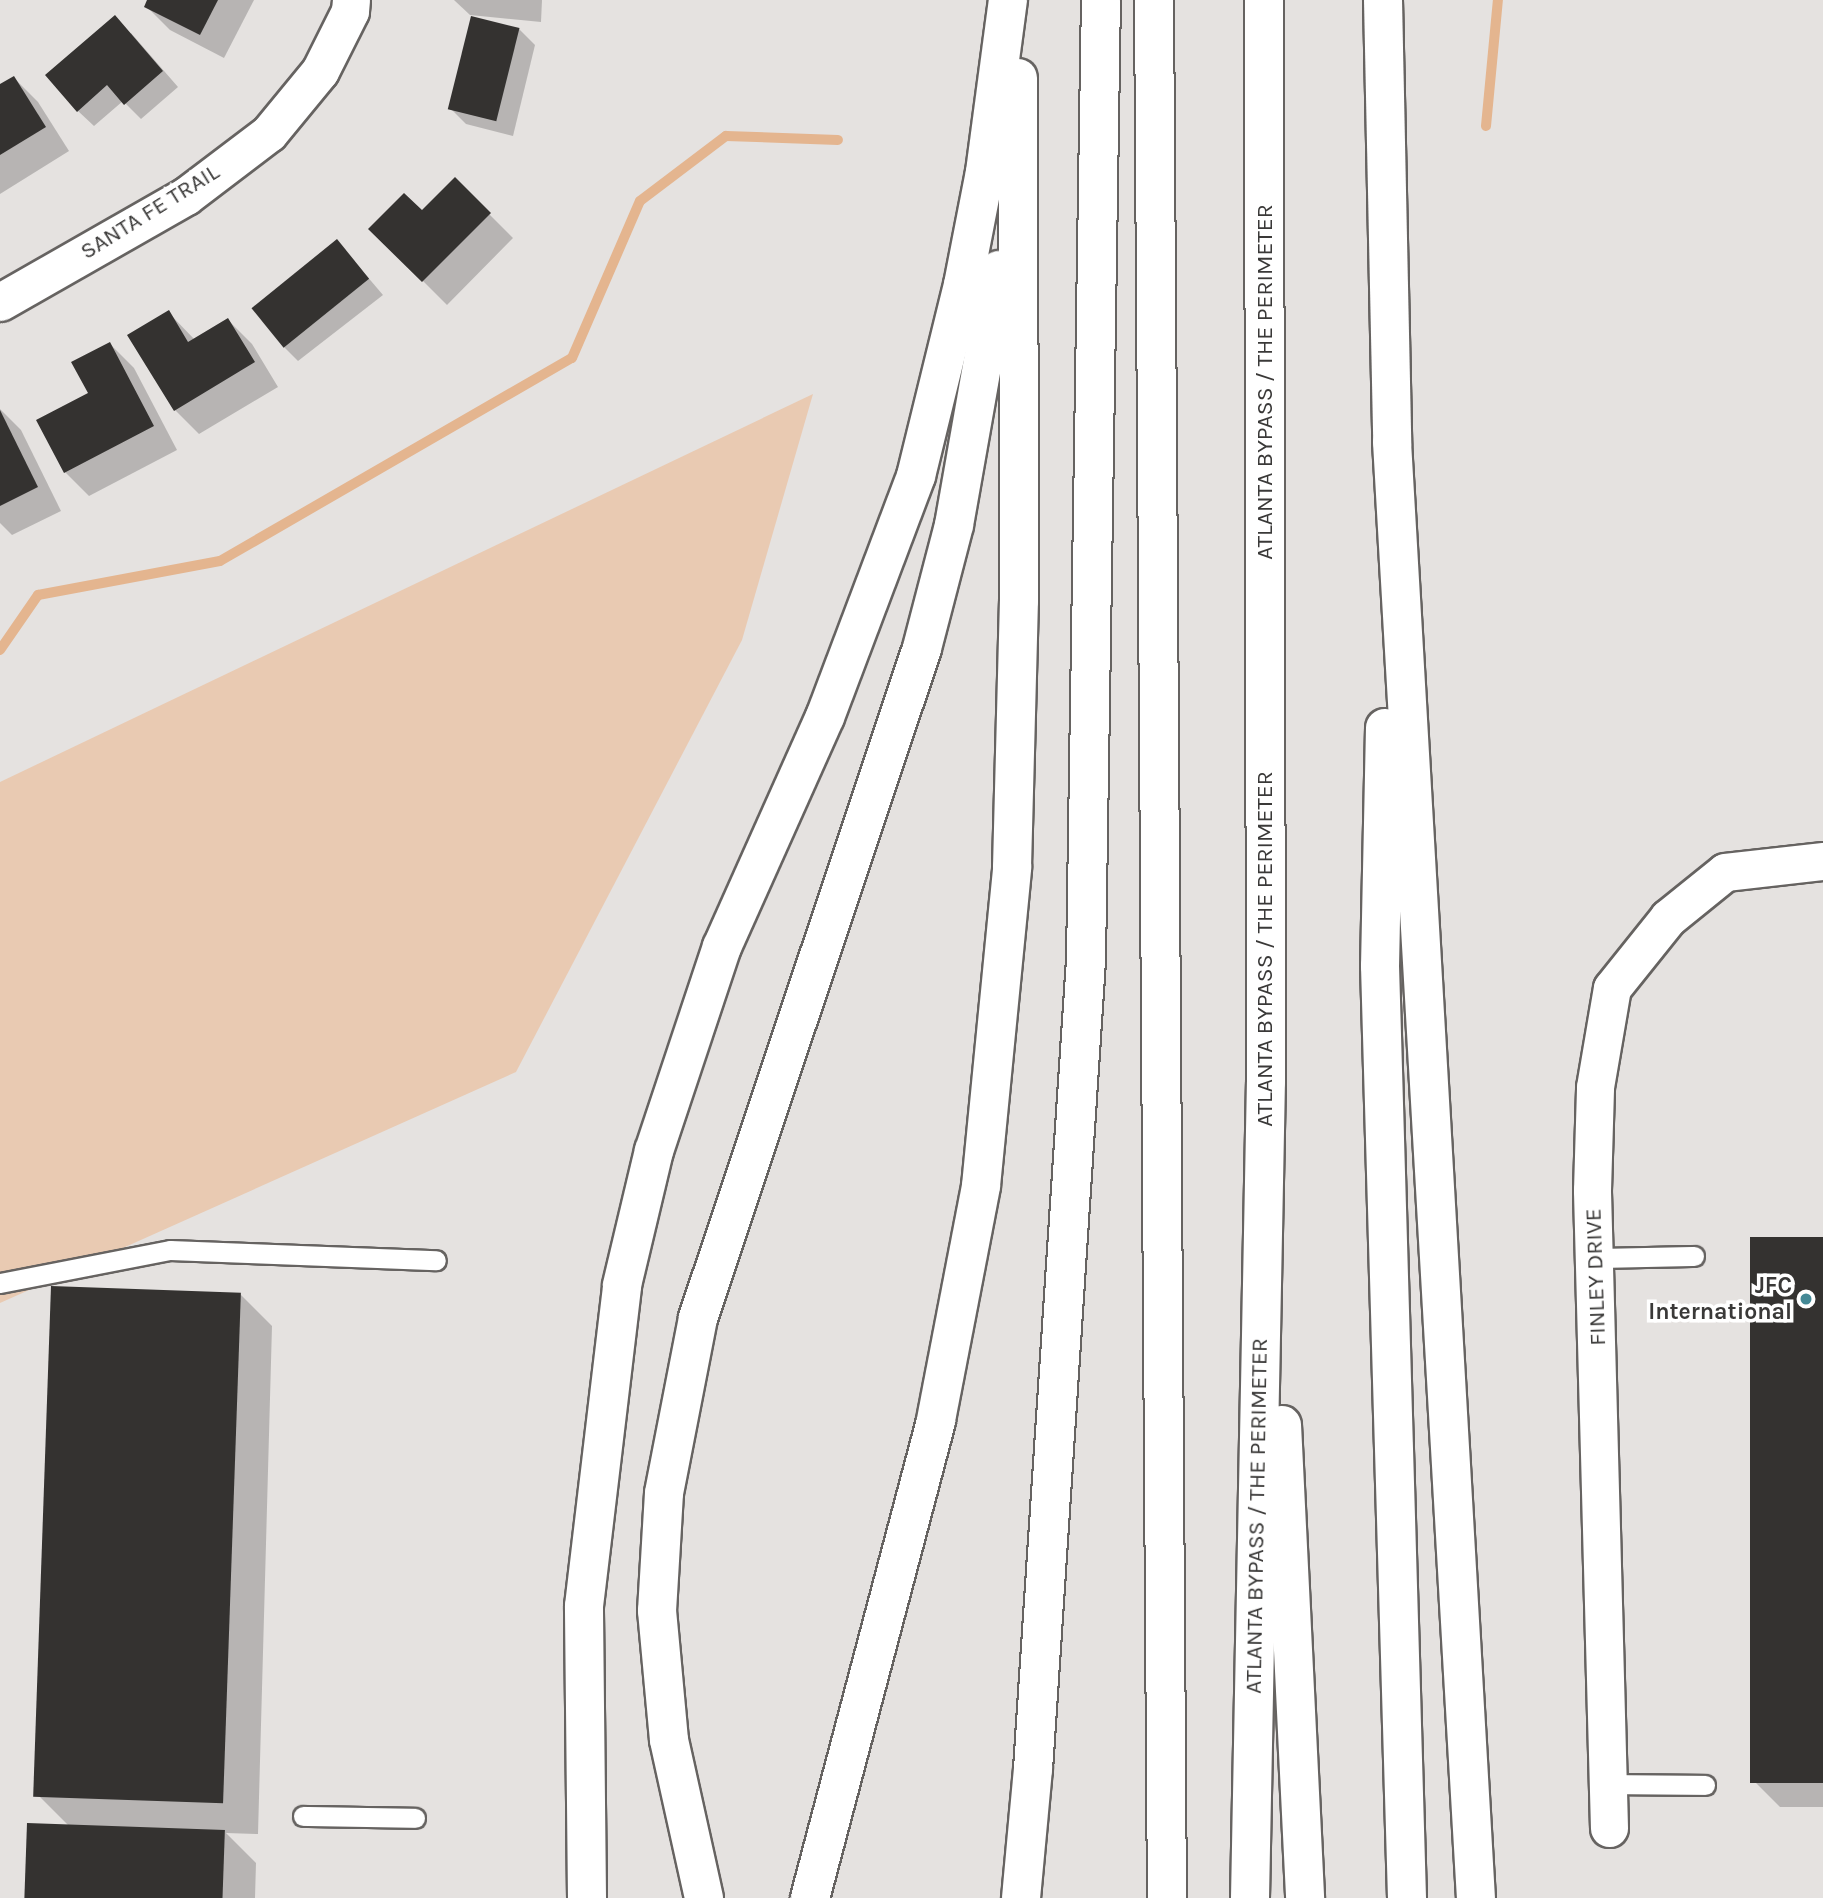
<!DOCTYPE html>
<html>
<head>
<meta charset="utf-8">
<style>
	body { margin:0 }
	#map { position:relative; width:1823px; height:1898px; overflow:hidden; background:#e5e2e0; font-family:Karla,sans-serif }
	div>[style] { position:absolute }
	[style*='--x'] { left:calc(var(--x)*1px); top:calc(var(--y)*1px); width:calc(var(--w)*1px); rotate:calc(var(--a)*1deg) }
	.green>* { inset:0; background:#e9cab2 }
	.shadow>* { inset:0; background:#0003 }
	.stream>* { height:10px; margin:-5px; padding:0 5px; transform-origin:5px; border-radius:5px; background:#e4b58f }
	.building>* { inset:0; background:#343230; transform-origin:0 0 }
	.roads { filter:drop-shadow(2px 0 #666361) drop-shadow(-2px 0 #666361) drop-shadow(0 2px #666361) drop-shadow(0 -2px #666361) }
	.service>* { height:19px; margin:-9.5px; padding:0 9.5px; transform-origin:9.5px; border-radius:9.5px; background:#fff }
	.minor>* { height:37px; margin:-18.5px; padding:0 18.5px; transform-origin:18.5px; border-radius:18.5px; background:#fff }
	.motorway>* { height:38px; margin:-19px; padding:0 19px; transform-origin:19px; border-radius:19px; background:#fff }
	.dots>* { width:19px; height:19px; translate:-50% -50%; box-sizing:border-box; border:4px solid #fff; border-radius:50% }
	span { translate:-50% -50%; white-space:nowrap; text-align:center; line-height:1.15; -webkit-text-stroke:7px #fff; paint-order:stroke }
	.street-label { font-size:23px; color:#3a3938 }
	.poi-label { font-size:23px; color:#3a3938; font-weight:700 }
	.right { translate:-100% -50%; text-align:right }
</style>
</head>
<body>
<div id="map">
	<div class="green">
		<i style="clip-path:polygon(813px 394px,742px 640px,516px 1072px,0 1303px,0 782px)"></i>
	</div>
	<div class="shadow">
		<i style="clip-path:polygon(149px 0,254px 0,224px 58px,170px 30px,146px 6px)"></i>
		<i style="clip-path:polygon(454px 0,542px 0,541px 22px,470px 15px)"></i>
		<i style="clip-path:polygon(519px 29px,535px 45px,513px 136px,466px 124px,450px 108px)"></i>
		<i style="clip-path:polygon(131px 33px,178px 87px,141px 119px,123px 101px,94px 126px,78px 111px)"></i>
		<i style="clip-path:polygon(14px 78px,38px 102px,69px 151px,0 194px,0 86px)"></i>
		<i style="clip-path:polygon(455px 180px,513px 238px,447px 305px,371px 229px,422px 213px)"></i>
		<i style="clip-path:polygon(337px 241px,383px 295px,298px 361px,283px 346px)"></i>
		<i style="clip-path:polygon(168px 312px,195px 340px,228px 320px,252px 344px,278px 387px,199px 434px,175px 410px,130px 335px)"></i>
		<i style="clip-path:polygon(110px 344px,134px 368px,177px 450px,89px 496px,65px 472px)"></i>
		<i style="clip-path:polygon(0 409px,21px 430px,61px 511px,12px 535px,0 523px)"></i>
		<i style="clip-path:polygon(1823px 1239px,1823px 1807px,1780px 1807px,1756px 1783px)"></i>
		<i style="clip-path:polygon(240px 1294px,272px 1326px,258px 1834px,226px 1833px,256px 1863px,255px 1898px,26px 1898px,69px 1826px,39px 1796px)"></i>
	</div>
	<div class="stream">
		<i style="--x:1486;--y:126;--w:127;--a:-84.6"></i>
		<i style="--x:0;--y:650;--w:67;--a:-55.4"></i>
		<i style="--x:38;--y:595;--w:185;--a:-10.6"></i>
		<i style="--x:220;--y:561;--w:406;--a:-30"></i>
		<i style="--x:572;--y:358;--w:171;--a:-66.6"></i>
		<i style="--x:640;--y:201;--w:108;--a:-37.1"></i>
		<i style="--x:726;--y:136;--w:112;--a:2"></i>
	</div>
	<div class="building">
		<i style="clip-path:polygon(147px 0,218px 0,200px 35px,144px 7px)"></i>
		<i style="clip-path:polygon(115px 15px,163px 71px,124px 105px,107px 85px,77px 112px,45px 75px)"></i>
		<i style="left:471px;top:16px;width:50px;height:96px;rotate:14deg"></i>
		<i style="clip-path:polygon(14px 76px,46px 127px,0 155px,0 84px)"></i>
		<i style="clip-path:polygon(455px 177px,491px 213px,422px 282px,368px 229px,404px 193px,422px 210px)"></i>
		<i style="left:337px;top:239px;width:51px;height:110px;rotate:51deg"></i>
		<i style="clip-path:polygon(169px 310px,188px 342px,228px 318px,255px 362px,174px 411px,127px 335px)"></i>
		<i style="clip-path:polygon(110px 342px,154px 426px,64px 473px,36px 420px,88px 393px,71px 362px)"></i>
		<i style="clip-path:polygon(0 410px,38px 487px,0 506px)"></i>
		<i style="left:1823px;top:1237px;width:546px;height:73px;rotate:90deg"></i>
		<i style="left:51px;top:1286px;width:190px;height:511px;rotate:2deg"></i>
		<i style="left:27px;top:1823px;width:198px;height:75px;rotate:2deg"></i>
	</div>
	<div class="roads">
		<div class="service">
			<i style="--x:1597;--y:1258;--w:97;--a:-1.2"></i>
			<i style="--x:0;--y:1283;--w:173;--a:-11"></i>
			<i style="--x:170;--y:1250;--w:266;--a:2.2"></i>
			<i style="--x:1611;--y:1784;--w:94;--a:0.6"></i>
			<i style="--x:303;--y:1816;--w:112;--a:1"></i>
		</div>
		<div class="minor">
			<i style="--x:0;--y:302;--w:214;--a:-29.7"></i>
			<i style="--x:186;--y:196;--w:104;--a:-37.2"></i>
			<i style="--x:269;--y:133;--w:80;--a:-50.6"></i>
			<i style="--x:320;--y:71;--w:67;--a:-63.4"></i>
			<i style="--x:350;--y:11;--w:11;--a:-85"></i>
			<i style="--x:1609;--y:1828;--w:638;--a:-91.53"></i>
			<i style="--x:1592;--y:1190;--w:103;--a:-88.3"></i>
			<i style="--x:1595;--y:1087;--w:100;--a:-80.3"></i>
			<i style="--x:1612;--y:988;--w:90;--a:-51.3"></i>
			<i style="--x:1668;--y:918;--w:73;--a:-38.9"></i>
			<i style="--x:1725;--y:872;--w:99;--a:-6.4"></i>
		</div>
		<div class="motorway">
			<i style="--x:1154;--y:0;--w:1898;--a:89.61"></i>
			<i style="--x:1383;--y:0;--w:442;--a:88.8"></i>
			<i style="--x:1392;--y:442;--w:1458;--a:86.7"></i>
			<i style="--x:1385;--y:728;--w:238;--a:91.2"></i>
			<i style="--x:1380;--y:966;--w:932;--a:88.34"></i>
			<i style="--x:1282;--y:1425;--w:474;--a:87.2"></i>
			<i style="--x:587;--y:1898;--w:292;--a:-90.6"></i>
			<i style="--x:584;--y:1606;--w:323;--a:-83.2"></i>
			<i style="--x:622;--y:1285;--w:138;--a:-76.6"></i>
			<i style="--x:654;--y:1151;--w:215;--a:-71.6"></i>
			<i style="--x:722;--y:947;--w:252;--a:-65.9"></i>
			<i style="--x:825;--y:717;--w:258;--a:-69.3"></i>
			<i style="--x:916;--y:476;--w:197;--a:-76.2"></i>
			<i style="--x:963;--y:285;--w:115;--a:-79"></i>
			<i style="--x:985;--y:172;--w:174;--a:-82.4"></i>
			<i style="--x:704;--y:1898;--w:162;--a:-102.5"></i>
			<i style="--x:669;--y:1740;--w:130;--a:-95.3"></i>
			<i style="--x:657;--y:1611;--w:118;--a:-86.6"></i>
			<i style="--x:664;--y:1493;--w:178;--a:-79"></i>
			<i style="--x:698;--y:1318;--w:706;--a:-71.51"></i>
			<i style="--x:922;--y:648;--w:127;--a:-75.4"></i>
			<i style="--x:954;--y:525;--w:259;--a:-80"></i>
			<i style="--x:810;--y:1898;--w:494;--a:-75.2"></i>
			<i style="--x:936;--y:1420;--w:238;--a:-79.1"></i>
			<i style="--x:981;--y:1186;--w:321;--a:-84.4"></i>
			<i style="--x:1012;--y:867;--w:266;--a:-88.5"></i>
			<i style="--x:1019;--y:601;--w:523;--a:-90.11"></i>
			<i style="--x:1021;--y:1898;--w:130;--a:-84.7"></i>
			<i style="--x:1033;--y:1769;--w:810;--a:-86.25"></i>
			<i style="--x:1086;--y:961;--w:961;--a:-89.11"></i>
			<i style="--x:1250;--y:1898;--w:816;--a:-88.88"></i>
			<i style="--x:1266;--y:1082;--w:1082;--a:-90.11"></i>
		</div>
	</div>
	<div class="dots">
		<i style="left:1806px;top:1299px;background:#448996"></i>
	</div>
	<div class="street-label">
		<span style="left:150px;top:212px;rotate:-32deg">SANTA FE TRAIL</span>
		<span style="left:1265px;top:382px;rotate:-90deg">ATLANTA BYPASS / THE PERIMETER</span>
		<span style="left:1265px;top:949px;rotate:-90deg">ATLANTA BYPASS / THE PERIMETER</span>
		<span style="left:1596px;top:1277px;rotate:-92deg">FINLEY DRIVE</span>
		<span style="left:1257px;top:1516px;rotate:-89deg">ATLANTA BYPASS / THE PERIMETER</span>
	</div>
	<div class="poi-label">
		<span class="right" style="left:1792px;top:1299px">JFC<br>International</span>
	</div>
</div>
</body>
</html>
